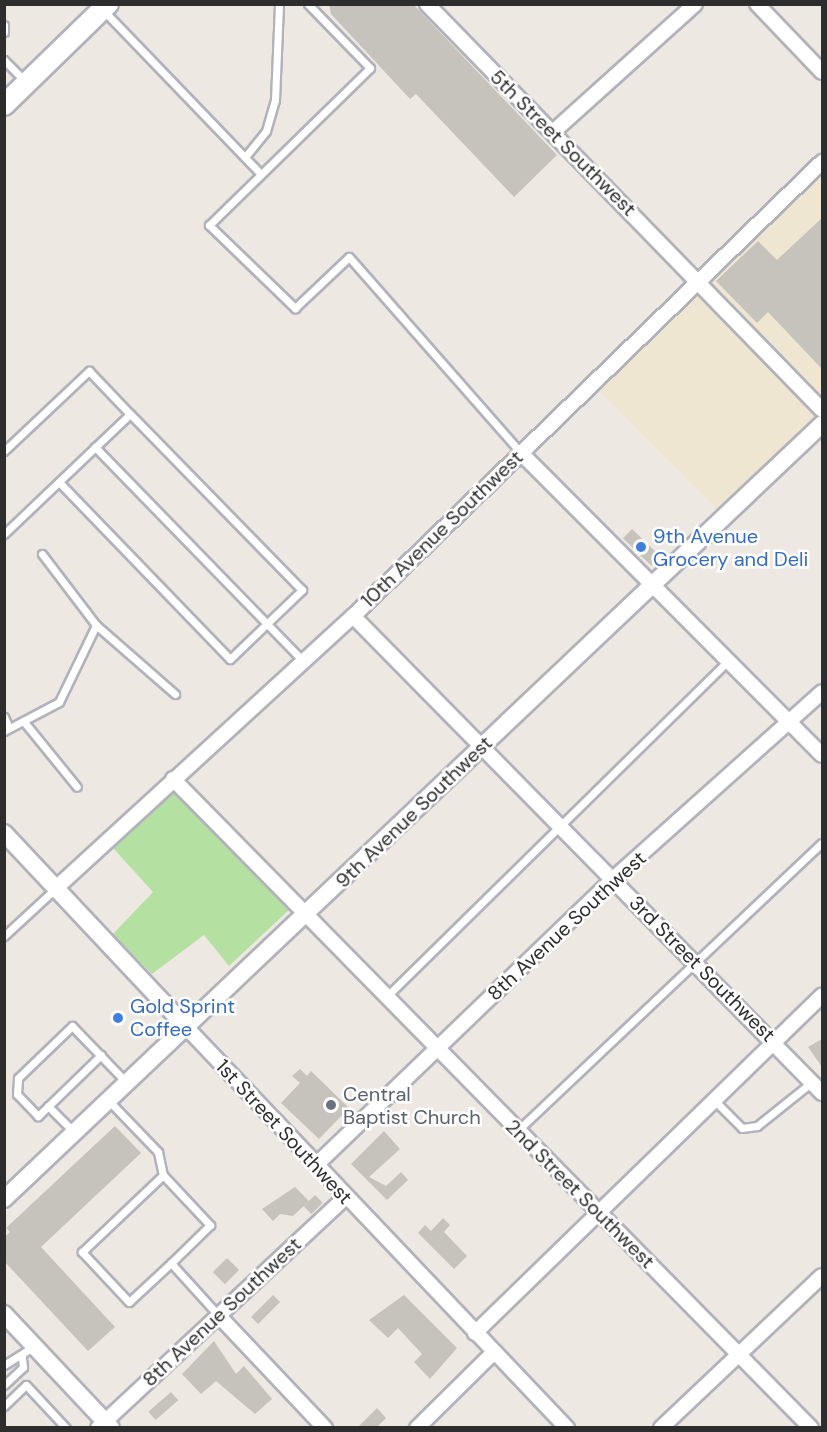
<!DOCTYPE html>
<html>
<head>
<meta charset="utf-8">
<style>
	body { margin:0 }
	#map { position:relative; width:827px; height:1432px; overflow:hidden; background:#ede8e1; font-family:"DM Sans",sans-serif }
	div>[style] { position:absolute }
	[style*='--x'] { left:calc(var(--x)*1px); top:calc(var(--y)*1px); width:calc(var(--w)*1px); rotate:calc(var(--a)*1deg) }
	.education>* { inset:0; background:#eee6d1 }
	.green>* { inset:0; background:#b4e0a1 }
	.building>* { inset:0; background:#c6c2bc; transform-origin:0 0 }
	.roads { filter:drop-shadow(2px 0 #b1b2bc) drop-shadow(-2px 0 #b1b2bc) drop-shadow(0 2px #b1b2bc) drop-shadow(0 -2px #b1b2bc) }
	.service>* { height:7px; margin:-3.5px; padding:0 3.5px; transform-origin:3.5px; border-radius:3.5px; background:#fff }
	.minor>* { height:14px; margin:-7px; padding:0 7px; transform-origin:7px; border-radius:7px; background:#fff }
	.tertiary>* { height:16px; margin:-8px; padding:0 8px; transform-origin:8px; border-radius:8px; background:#fff }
	.secondary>* { height:20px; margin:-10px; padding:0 10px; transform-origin:10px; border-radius:10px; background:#fff }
	.dots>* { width:16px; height:16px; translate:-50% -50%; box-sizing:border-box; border:3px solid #fff; border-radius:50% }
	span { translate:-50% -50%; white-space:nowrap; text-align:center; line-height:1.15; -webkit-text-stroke:5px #fff; paint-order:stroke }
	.street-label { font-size:20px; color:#2d2d2d }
	.shop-label { font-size:20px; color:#366cbe }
	.left { translate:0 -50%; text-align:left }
	.worship-label { font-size:20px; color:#5b616d }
	.frame { position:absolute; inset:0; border:6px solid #2d2d2d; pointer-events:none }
</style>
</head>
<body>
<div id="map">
	<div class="education">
		<i style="clip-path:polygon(822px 175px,822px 412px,718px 511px,598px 389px)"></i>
	</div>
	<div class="green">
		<i style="clip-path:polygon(173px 790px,291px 908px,229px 966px,204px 935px,152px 974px,113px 934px,153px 892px,113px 848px)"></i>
	</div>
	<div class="building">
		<i style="clip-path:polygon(329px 4px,413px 4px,557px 155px,514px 197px,416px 94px,410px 99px,331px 14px)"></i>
		<i style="clip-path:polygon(822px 218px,822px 369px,768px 312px,757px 323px,716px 281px,758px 241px,777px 260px)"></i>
		<i style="left:632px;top:529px;width:39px;height:13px;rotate:44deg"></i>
		<i style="clip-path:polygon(822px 1039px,822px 1067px,808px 1047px)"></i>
		<i style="clip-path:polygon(300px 1069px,307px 1076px,311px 1071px,349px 1108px,319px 1139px,281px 1103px,300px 1083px,292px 1076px)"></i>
		<i style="clip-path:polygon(115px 1126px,141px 1153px,41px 1247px,115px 1327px,88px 1351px,4px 1261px,4px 1237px,10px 1232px,6px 1228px)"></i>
		<i style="clip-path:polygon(384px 1131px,400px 1149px,369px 1177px,386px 1186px,401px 1172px,408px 1180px,387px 1200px,351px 1164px)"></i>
		<i style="clip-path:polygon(295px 1187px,309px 1201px,293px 1216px,280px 1214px,273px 1221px,262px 1209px)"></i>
		<i style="left:315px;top:1195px;width:11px;height:16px;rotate:45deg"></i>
		<i style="clip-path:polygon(443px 1218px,450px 1225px,444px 1232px,467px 1256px,454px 1269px,418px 1233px,425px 1225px,431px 1231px)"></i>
		<i style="left:227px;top:1258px;width:17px;height:20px;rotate:45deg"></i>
		<i style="left:273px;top:1295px;width:10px;height:31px;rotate:45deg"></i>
		<i style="clip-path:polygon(404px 1295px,457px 1348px,430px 1379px,414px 1362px,422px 1354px,398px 1328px,388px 1338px,369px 1320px)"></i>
		<i style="clip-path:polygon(214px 1341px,236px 1374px,244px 1366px,272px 1399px,255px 1414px,216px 1381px,201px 1394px,182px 1374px)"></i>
		<i style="left:171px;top:1392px;width:11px;height:30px;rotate:49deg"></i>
		<i style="clip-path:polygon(377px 1408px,386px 1418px,376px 1428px,357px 1428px)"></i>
	</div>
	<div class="roads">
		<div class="service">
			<i style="--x:308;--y:4;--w:89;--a:45.9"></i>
			<i style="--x:370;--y:68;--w:225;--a:135.7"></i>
			<i style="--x:209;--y:225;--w:120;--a:44"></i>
			<i style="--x:295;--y:308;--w:74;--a:-43.4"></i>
			<i style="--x:349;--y:257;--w:261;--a:48.7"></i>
			<i style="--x:104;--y:11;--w:226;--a:46.1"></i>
			<i style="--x:4;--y:25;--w:7;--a:90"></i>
			<i style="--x:4;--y:60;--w:30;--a:45"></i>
			<i style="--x:245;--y:157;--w:33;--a:-51"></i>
			<i style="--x:266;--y:131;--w:32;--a:-74"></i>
			<i style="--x:275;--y:100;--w:96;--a:-87.6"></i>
			<i style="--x:95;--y:447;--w:298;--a:45.8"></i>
			<i style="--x:4;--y:451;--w:117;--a:-43.3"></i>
			<i style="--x:89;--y:371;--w:59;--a:46.4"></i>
			<i style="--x:130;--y:414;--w:174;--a:136.4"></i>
			<i style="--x:59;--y:482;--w:246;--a:46"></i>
			<i style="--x:230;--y:659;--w:100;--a:-43.8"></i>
			<i style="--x:302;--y:590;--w:246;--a:-134.3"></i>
			<i style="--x:42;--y:554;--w:89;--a:52.7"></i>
			<i style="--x:96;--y:625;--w:105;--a:41.1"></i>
			<i style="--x:4;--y:717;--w:12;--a:66"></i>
			<i style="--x:25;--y:723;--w:82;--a:50.9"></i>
			<i style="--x:4;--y:731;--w:62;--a:-27.8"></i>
			<i style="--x:59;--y:702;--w:85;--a:-64.3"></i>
			<i style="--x:4;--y:936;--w:69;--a:-42.7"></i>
			<i style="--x:387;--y:996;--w:479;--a:-44.5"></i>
			<i style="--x:101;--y:1055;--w:88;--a:135.9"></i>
			<i style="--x:38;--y:1116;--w:30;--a:-134"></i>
			<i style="--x:17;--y:1094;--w:16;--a:-86"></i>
			<i style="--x:18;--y:1078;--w:75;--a:-43.9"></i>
			<i style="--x:72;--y:1026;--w:78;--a:46"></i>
			<i style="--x:109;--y:1101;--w:71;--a:46.1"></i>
			<i style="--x:158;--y:1152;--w:24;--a:78"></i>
			<i style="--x:715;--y:1101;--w:38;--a:45"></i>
			<i style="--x:742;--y:1128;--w:15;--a:-8"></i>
			<i style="--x:757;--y:1126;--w:70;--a:-38.7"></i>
			<i style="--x:48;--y:1106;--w:37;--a:45"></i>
			<i style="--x:517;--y:1131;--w:419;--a:-43.4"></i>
			<i style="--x:171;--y:1263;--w:57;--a:137.1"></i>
			<i style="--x:129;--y:1302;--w:69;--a:-133.2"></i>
			<i style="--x:82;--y:1252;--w:112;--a:-43.5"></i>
			<i style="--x:163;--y:1175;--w:69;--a:46.8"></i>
			<i style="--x:210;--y:1225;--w:54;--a:135.7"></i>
			<i style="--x:171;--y:1263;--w:70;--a:47.9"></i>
			<i style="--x:4;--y:1365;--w:34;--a:-32"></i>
			<i style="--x:4;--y:1385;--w:26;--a:-43"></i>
			<i style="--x:23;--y:1367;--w:10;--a:-96"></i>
			<i style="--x:4;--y:1406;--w:30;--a:-44"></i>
			<i style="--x:26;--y:1385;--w:59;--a:47.1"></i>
		</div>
		<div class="minor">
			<i style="--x:427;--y:4;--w:566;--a:45.79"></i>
			<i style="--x:757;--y:4;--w:94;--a:46.3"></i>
			<i style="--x:553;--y:132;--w:191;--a:-42"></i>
			<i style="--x:521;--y:453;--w:426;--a:45.1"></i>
			<i style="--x:353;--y:616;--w:669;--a:45.48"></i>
			<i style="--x:173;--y:779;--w:910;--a:45.49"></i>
			<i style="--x:55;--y:889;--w:404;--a:-42.5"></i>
			<i style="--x:353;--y:616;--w:653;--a:-44.07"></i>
			<i style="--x:187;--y:1028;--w:552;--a:46.47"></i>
			<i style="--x:316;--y:1165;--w:412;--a:-43.9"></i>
			<i style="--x:613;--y:879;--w:280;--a:-41.8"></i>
			<i style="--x:218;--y:1315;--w:156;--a:46.6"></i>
			<i style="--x:475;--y:1333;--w:484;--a:-44.2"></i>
			<i style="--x:98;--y:1428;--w:339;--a:-43"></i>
			<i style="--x:417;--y:1428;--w:108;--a:-44.6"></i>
			<i style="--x:661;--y:1428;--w:221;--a:-43.4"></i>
		</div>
		<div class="tertiary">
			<i style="--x:4;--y:833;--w:267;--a:46.8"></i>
			<i style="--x:4;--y:1199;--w:1127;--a:-43.45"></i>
			<i style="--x:4;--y:1314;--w:156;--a:46.8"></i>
		</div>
		<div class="secondary">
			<i style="--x:4;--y:105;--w:145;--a:-44.2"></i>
		</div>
	</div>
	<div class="dots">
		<i style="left:641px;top:547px;background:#3f7fe0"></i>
		<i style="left:118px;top:1018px;background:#3f7fe0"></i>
		<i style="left:331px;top:1105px;background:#6b7280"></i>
	</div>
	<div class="street-label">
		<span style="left:563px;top:143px;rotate:45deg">5th Street Southwest</span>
		<span style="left:442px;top:529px;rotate:-44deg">10th Avenue Southwest</span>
		<span style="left:414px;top:812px;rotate:-44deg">9th Avenue Southwest</span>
		<span style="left:567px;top:926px;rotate:-43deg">8th Avenue Southwest</span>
		<span style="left:702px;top:969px;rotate:45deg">3rd Street Southwest</span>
		<span style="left:284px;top:1132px;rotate:47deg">1st Street Southwest</span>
		<span style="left:580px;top:1194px;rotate:45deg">2nd Street Southwest</span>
		<span style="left:222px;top:1312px;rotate:-43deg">8th Avenue Southwest</span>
	</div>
	<div class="shop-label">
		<span class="left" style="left:653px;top:548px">9th Avenue<br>Grocery and Deli</span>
		<span class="left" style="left:130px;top:1018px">Gold Sprint<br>Coffee</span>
	</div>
	<div class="worship-label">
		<span class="left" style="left:343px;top:1106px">Central<br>Baptist Church</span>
	</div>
	<div class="frame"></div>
</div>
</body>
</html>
